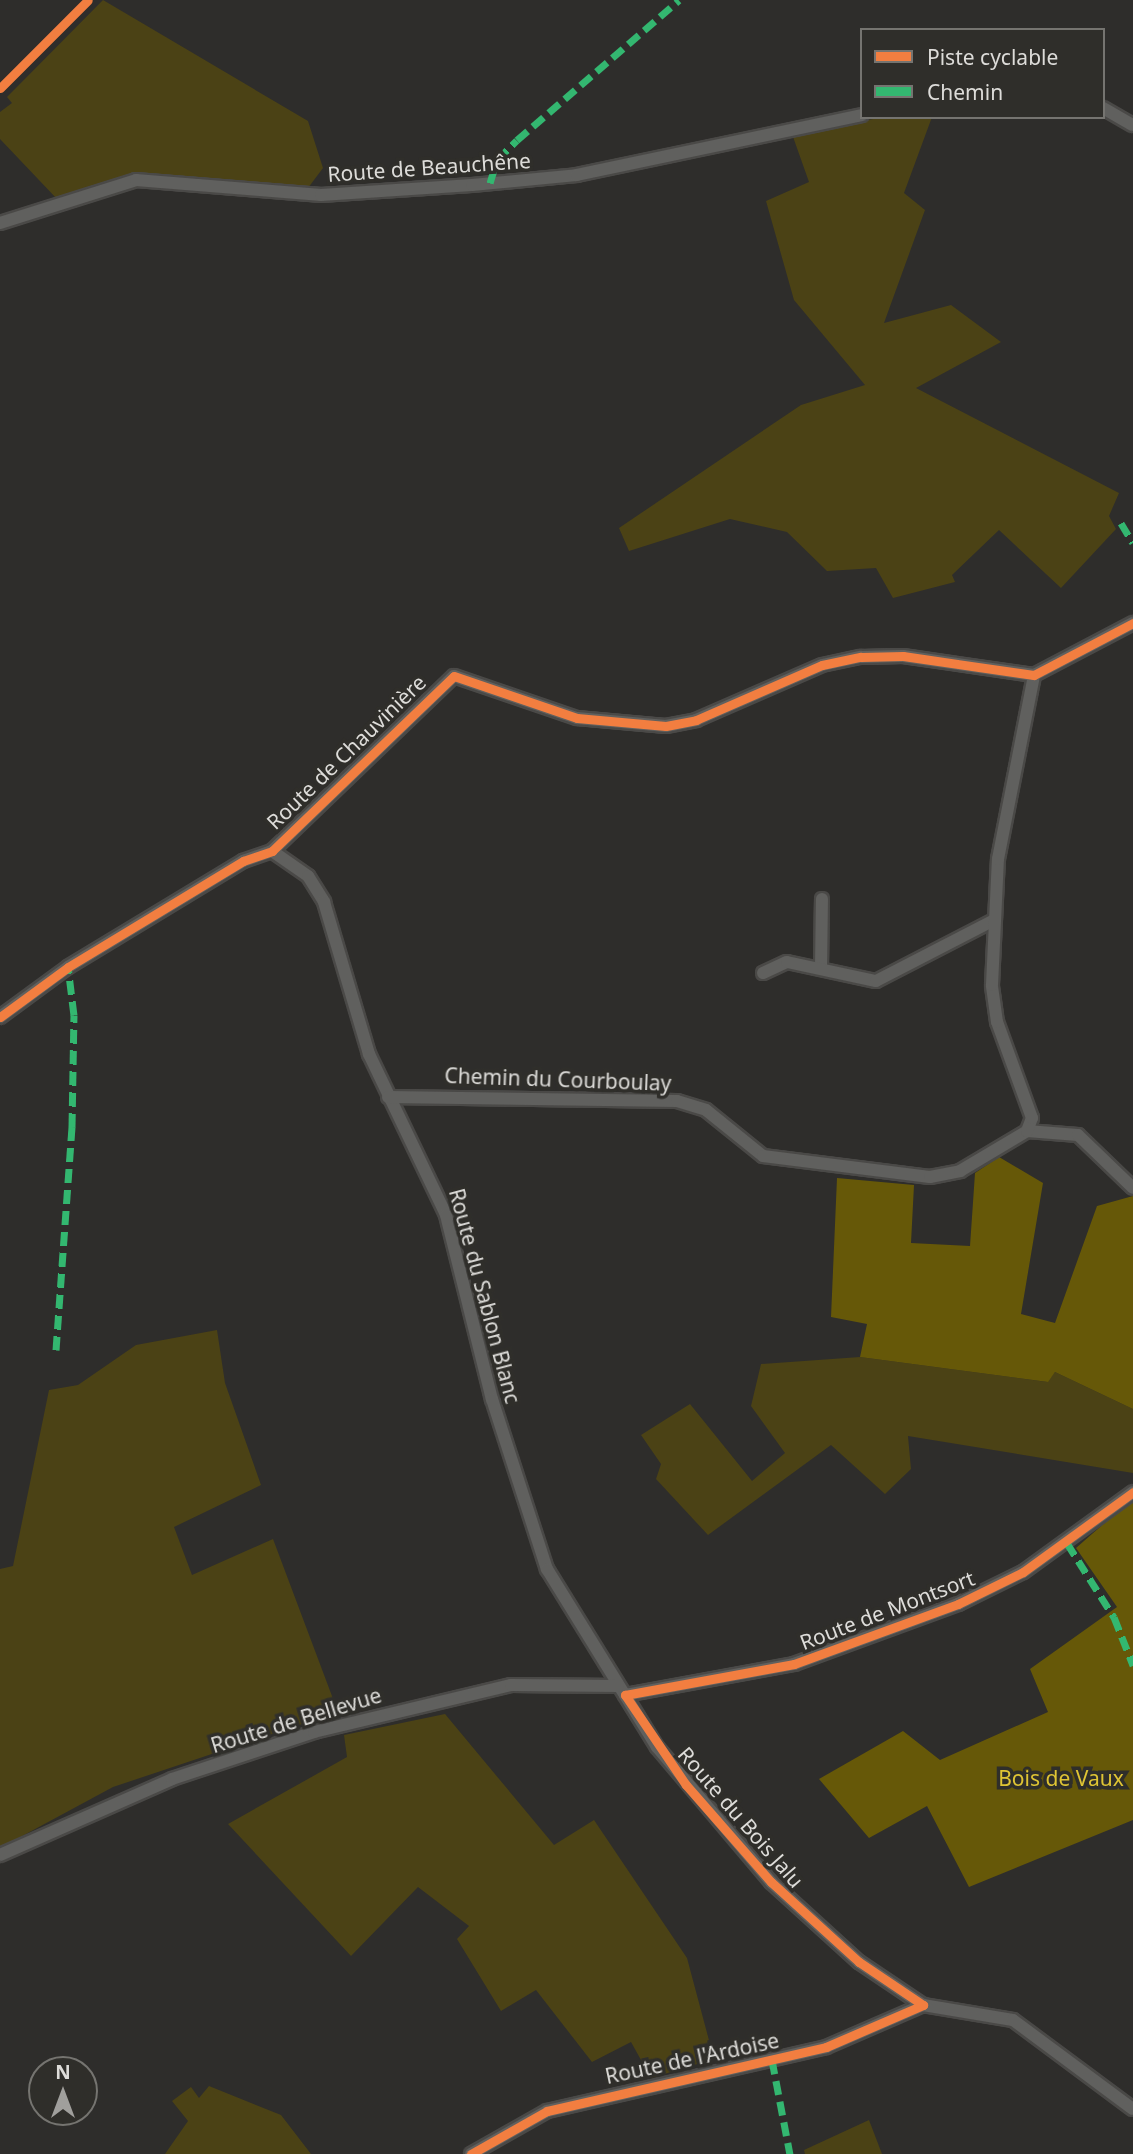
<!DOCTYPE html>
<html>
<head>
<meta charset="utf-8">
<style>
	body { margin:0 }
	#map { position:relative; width:1133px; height:2154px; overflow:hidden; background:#2e2d2b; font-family:"Noto Sans",sans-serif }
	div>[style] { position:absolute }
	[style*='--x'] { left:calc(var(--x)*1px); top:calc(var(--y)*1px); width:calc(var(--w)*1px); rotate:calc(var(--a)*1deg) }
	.green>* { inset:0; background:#4b4215 }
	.forest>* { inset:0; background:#665808 }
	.roads { filter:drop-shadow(2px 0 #4a4947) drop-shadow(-2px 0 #4a4947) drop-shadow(0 2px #4a4947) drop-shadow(0 -2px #4a4947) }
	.minor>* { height:12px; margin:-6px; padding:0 6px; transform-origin:6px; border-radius:6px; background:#60605e }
	.quiet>* { height:7px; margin-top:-3.5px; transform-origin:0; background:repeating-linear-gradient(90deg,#33b770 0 14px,transparent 0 21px) }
	.cycleway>* { height:9px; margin:-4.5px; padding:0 4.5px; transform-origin:4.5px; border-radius:4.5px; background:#f27e40 }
	span { translate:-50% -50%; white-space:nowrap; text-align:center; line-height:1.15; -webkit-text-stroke:7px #2f2e2a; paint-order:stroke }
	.street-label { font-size:21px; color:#dddcd9 }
	.park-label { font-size:21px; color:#dfc434 }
	.legend { position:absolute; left:860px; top:28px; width:245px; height:91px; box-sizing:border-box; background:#2f2e2a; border:2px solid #757470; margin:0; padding:9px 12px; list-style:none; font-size:21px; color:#dddcd9 }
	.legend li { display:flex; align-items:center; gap:14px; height:35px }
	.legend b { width:35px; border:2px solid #757470 }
	.north { position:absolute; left:28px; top:2056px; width:70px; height:70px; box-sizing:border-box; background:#2f2e2a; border:2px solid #757470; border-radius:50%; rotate:0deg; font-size:19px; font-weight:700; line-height:28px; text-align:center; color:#dddcd9 }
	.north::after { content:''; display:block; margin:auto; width:24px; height:32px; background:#a09f9c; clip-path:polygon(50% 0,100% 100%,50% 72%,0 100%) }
</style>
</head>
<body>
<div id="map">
	<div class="green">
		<i style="clip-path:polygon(103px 0,308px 121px,323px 168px,308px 188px,135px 173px,57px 199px,0 139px,0 112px,12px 103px,7px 97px)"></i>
		<i style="clip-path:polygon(884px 117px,932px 117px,904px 193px,925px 210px,884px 323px,951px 305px,1001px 342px,916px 388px,1119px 493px,1109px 516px,1116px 529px,1061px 588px,999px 530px,952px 575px,955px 582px,893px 598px,876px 568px,827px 571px,787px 532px,730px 519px,629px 551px,619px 528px,801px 405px,865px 385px,794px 300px,766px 201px,809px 182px,792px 134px)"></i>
		<i style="clip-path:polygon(217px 1330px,225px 1383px,261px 1485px,174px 1527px,192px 1575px,273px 1539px,338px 1712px,113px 1787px,0 1848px,0 1569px,13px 1566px,49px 1390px,78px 1385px,136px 1345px)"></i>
		<i style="clip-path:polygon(860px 1357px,1047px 1382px,1055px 1372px,1133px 1409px,1133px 1473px,908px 1436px,911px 1469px,885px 1494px,831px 1445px,708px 1535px,656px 1479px,661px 1464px,641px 1435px,690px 1404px,752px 1481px,785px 1453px,751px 1406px,761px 1364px)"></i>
		<i style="clip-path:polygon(445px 1714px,554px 1845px,594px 1820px,687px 1958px,714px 2059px,651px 2078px,631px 2042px,592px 2062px,536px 1990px,501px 2011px,457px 1939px,469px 1926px,418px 1887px,351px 1956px,228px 1824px,347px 1757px,344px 1735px)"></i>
		<i style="clip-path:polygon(209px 2086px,281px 2115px,311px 2154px,165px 2154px,188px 2121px,172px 2101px,191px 2087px,199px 2098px)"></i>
		<i style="clip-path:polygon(869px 2120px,882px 2154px,805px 2154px,804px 2150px)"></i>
	</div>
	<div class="forest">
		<i style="clip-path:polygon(999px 1157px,1043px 1183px,1021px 1314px,1055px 1323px,1097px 1206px,1133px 1196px,1133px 1409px,1055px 1372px,1048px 1382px,860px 1357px,867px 1324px,831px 1317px,837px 1178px,914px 1185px,911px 1243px,970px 1246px,975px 1173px)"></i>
		<i style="clip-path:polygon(1133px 1498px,1133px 1820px,969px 1887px,927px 1806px,869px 1838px,819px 1779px,903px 1731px,940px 1760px,1048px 1712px,1030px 1669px,1117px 1607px,1076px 1548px)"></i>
	</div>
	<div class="roads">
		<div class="minor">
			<i style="--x:1103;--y:108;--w:34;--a:30"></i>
			<i style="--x:0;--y:223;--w:143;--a:-17.5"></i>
			<i style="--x:136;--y:180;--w:186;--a:4.6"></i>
			<i style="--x:321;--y:195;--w:151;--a:-3.8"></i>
			<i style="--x:472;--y:185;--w:105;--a:-5.4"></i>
			<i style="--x:577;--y:175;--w:291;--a:-11.9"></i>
			<i style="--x:272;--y:851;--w:44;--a:34.8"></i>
			<i style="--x:308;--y:876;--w:31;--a:58"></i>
			<i style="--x:324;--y:902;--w:159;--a:73.5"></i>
			<i style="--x:369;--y:1054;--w:178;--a:64.4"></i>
			<i style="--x:446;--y:1215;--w:190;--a:76"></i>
			<i style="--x:492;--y:1399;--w:179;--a:72.1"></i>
			<i style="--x:547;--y:1569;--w:209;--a:58.3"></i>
			<i style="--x:657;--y:1747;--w:177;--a:49.8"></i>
			<i style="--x:771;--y:1882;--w:119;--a:42.3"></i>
			<i style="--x:859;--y:1962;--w:77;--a:33.9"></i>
			<i style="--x:923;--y:2005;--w:91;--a:9.5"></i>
			<i style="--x:1013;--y:2020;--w:149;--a:36.6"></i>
			<i style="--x:821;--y:968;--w:69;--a:-89.2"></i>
			<i style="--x:763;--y:973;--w:26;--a:-25"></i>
			<i style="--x:787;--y:962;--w:91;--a:12.1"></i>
			<i style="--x:876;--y:981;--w:133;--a:-27.3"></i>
			<i style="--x:0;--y:1017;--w:84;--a:-36.3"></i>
			<i style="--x:68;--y:967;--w:205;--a:-31.2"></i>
			<i style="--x:243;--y:861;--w:31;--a:-19"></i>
			<i style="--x:272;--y:851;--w:252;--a:-43.9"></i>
			<i style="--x:454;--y:676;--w:130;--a:18.9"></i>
			<i style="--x:577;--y:718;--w:89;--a:5.1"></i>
			<i style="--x:666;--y:726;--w:31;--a:-11"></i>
			<i style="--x:696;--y:720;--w:137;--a:-23.6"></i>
			<i style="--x:822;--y:665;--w:40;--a:-12"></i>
			<i style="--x:861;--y:657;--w:42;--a:-1.4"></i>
			<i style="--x:903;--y:656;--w:132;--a:8.3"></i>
			<i style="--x:1034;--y:675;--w:112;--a:-27.7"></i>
			<i style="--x:388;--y:1097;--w:289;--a:0.8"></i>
			<i style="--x:677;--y:1101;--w:30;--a:17"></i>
			<i style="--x:706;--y:1110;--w:73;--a:38.9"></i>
			<i style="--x:763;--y:1156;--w:168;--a:7.2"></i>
			<i style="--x:930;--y:1177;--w:31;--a:-11"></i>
			<i style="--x:960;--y:1171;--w:78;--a:-30.8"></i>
			<i style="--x:1027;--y:1131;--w:51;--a:4.5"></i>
			<i style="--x:1078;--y:1135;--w:76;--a:43.9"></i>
			<i style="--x:1027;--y:1131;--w:14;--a:-69"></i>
			<i style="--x:1032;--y:1118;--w:102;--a:-110"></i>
			<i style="--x:997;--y:1022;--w:37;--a:-98"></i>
			<i style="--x:992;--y:985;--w:126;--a:-87.3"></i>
			<i style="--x:998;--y:859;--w:187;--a:-78.9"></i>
			<i style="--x:625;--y:1695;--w:172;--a:-10.4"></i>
			<i style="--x:794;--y:1664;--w:175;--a:-20.1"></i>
			<i style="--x:958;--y:1604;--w:72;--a:-26.2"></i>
			<i style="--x:1023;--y:1572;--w:136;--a:-36"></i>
			<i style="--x:0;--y:1855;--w:188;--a:-23.8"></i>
			<i style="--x:172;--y:1779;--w:150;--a:-18.3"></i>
			<i style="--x:314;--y:1732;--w:203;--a:-13.4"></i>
			<i style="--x:511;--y:1685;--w:107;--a:0.5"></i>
			<i style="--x:471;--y:2154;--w:87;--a:-29.5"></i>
			<i style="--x:547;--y:2111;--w:286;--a:-12.9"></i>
			<i style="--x:826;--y:2047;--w:106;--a:-23.4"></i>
		</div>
	</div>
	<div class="quiet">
		<i style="--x:490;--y:183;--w:24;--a:-73"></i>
		<i style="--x:497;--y:160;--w:28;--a:-45"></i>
		<i style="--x:517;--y:140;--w:214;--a:-40.8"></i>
		<i style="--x:1121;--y:523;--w:23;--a:59"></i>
		<i style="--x:56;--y:1350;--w:224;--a:-85.9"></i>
		<i style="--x:72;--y:1127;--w:112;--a:-89"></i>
		<i style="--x:74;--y:1015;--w:48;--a:-97.1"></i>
		<i style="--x:1067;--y:1543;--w:88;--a:57.6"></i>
		<i style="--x:1114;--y:1617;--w:52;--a:68.4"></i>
		<i style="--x:772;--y:2060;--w:96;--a:79.2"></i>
	</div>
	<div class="cycleway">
		<i style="--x:0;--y:88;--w:124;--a:-45"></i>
		<i style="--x:0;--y:1017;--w:84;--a:-36.3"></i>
		<i style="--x:68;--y:967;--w:205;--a:-31.2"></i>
		<i style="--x:243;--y:861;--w:31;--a:-19"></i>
		<i style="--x:272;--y:851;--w:252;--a:-43.9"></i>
		<i style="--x:454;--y:676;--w:130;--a:18.9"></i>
		<i style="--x:577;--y:718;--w:89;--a:5.1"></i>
		<i style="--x:666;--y:726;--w:31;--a:-11"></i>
		<i style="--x:696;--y:720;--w:137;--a:-23.6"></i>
		<i style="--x:822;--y:665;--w:40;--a:-12"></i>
		<i style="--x:861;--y:657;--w:42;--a:-1.4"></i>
		<i style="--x:903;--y:656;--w:132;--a:8.3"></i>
		<i style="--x:1034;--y:675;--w:112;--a:-27.7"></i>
		<i style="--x:471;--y:2154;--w:87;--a:-29.5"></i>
		<i style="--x:547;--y:2111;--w:286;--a:-12.9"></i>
		<i style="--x:826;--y:2047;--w:106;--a:-23.4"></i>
		<i style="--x:923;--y:2005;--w:77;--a:-146.1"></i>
		<i style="--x:859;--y:1962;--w:119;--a:-137.7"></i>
		<i style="--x:771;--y:1882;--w:129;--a:-131.2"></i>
		<i style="--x:686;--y:1785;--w:109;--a:-124.1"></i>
		<i style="--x:625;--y:1695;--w:172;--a:-10.4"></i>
		<i style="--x:794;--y:1664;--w:175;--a:-20.1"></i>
		<i style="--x:958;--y:1604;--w:72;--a:-26.2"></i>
		<i style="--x:1023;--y:1572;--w:136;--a:-36"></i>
	</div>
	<div class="street-label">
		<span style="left:429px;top:167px;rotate:-4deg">Route de Beauchêne</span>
		<span style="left:346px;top:752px;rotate:-44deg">Route de Chauvinière</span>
		<span style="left:558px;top:1079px;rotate:2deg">Chemin du Courboulay</span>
		<span style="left:485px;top:1296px;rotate:75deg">Route du Sablon Blanc</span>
		<span style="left:887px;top:1610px;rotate:-21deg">Route de Montsort</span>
		<span style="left:296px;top:1720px;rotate:-17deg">Route de Bellevue</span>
		<span style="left:741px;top:1817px;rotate:49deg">Route du Bois Jalu</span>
		<span style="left:692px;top:2058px;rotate:-12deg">Route de l'Ardoise</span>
	</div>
	<div class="park-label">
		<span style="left:1061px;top:1778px">Bois de Vaux</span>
	</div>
	<ul class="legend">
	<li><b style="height:9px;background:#f27e40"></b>Piste cyclable</li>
	<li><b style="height:9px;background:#33b770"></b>Chemin</li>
	</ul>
	<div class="north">N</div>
</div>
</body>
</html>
